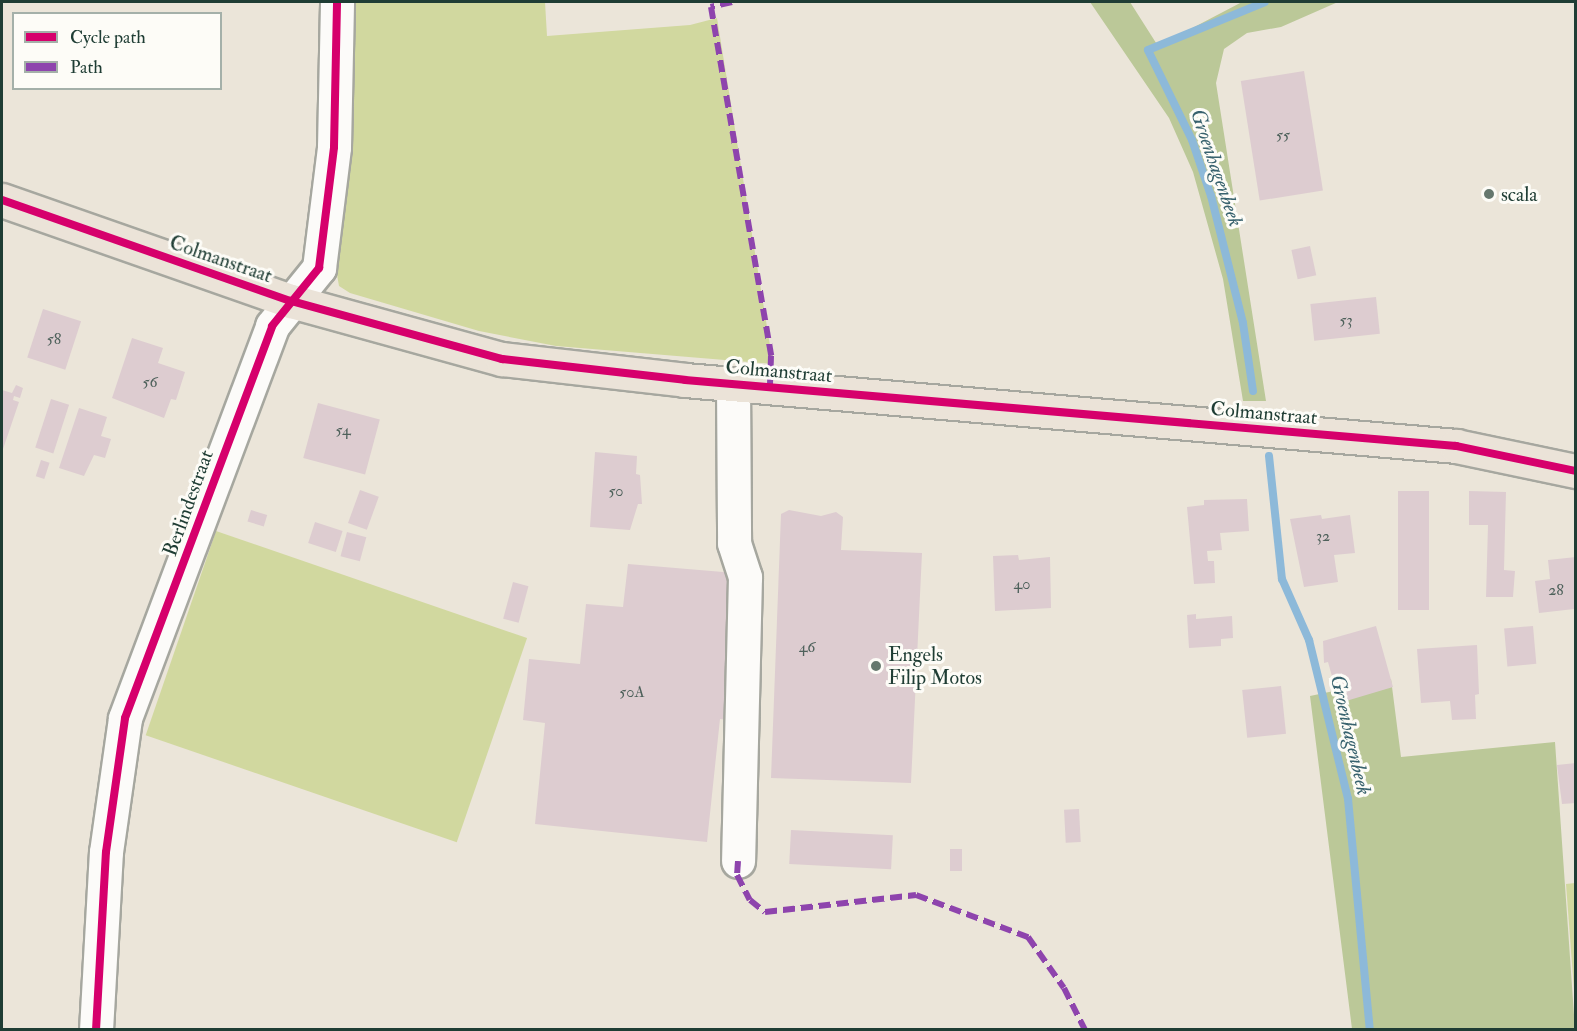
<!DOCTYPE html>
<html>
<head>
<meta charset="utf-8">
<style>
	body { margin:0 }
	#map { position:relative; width:1577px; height:1031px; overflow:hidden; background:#ebe5d9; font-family:"IM FELL Double Pica",serif }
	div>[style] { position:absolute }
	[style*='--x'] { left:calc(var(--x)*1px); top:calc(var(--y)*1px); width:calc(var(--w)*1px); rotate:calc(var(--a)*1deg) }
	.green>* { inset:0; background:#d1d89f; transform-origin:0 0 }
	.forest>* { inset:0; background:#bbc898 }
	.stream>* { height:8px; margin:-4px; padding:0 4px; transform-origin:4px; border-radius:4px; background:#8db9d9 }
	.building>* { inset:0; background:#ddccd0; transform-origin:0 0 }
	.roads { filter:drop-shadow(2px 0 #a6a79f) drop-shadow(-2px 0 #a6a79f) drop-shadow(0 2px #a6a79f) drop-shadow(0 -2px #a6a79f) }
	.minor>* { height:33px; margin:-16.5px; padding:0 16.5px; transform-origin:16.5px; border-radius:16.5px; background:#fcfbf9 }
	.major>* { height:33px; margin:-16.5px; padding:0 16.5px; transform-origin:16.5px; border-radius:16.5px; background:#ebe3d8 }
	.quiet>* { height:6px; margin-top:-3px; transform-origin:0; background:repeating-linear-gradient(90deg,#8e44ad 0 12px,transparent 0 18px) }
	.cycleway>* { height:8px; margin:-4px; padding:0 4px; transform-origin:4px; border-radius:4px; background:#d6006c }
	.dots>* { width:16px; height:16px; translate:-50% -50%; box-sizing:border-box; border:3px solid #fdfcf7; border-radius:50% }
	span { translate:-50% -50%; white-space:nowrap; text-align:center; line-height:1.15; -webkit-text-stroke:6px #fdfcf7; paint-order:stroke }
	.number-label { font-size:16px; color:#4e615b }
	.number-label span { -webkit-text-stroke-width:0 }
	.poi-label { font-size:20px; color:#1f3d34 }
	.left { translate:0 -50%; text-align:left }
	.street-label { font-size:20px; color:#1f3d34 }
	.water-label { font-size:21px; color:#38626e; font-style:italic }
	.frame { position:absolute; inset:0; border:3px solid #1f3d34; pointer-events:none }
	.legend { position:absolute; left:12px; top:12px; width:210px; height:78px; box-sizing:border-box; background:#fdfcf7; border:2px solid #a4b0a9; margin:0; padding:8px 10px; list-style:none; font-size:18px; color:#1f3d34 }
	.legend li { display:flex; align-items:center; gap:12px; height:30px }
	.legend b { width:30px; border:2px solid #a4b0a9 }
</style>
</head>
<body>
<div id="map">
	<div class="green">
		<i style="clip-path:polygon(350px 2px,545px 2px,547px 36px,690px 25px,717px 18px,773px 364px,556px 346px,479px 331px,350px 293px,339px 286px,336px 269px)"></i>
		<i style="left:216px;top:531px;width:329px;height:216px;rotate:19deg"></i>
		<i style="clip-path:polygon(1575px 883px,1576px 883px,1575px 1003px,1566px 884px)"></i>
	</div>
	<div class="forest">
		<i style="clip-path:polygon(1090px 2px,1130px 2px,1158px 46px,1242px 2px,1338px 2px,1281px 27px,1247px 33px,1224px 49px,1216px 83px,1266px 401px,1243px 401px,1223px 279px,1193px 172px,1169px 118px)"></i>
		<i style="clip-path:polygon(1391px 679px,1401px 757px,1555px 742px,1575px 1029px,1352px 1029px,1310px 696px)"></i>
	</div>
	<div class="stream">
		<i style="--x:1253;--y:391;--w:69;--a:-98.4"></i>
		<i style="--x:1243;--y:323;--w:131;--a:-104.1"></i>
		<i style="--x:1211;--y:196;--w:59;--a:-108.7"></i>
		<i style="--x:1192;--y:140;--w:100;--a:-116.1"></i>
		<i style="--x:1148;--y:50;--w:126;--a:-22.3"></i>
		<i style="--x:1269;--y:456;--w:124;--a:84"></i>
		<i style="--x:1282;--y:579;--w:67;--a:66.1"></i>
		<i style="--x:1309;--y:640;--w:164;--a:76.2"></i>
		<i style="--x:1348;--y:799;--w:232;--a:84.6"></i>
	</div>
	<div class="building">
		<i style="left:1304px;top:71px;width:121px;height:64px;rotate:81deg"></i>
		<i style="left:1310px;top:246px;width:30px;height:19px;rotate:78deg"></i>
		<i style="left:1376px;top:297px;width:37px;height:66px;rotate:84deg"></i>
		<i style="left:43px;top:309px;width:40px;height:51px;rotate:18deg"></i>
		<i style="clip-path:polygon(132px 338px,163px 348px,158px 363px,185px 372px,176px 400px,171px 399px,164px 418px,112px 398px)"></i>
		<i style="clip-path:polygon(16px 385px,23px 388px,20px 398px,14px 396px,13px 400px,19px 402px,2px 452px,2px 390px,12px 393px)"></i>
		<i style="left:51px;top:399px;width:19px;height:51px;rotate:18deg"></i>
		<i style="left:318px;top:403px;width:64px;height:57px;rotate:15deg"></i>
		<i style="clip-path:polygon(79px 408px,107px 417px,101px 436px,111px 439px,105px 458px,94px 455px,84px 476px,59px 468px)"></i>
		<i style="clip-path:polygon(595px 452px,637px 456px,636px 474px,640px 475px,642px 504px,638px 504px,630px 530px,590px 527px)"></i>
		<i style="left:41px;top:460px;width:9px;height:17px;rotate:18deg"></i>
		<i style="left:360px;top:490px;width:20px;height:35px;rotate:20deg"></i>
		<i style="left:1429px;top:491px;width:119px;height:31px;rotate:90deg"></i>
		<i style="clip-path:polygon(1469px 491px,1506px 492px,1504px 570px,1515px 571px,1513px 597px,1486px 597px,1488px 525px,1469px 525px)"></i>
		<i style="clip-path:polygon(1247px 499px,1249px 531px,1220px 533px,1222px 550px,1207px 551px,1208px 561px,1214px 561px,1215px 583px,1194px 584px,1187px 507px,1204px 505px,1204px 500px)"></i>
		<i style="left:251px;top:510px;width:17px;height:12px;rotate:17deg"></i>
		<i style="clip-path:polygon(789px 510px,821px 516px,836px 512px,843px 517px,841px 550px,922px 553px,911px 783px,771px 778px,781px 514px)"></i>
		<i style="clip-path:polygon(1321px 515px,1322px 519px,1350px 515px,1355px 553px,1334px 555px,1338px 582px,1304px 587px,1290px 519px)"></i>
		<i style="left:315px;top:522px;width:29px;height:22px;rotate:18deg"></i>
		<i style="left:347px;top:532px;width:20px;height:25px;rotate:15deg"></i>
		<i style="clip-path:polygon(1018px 555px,1019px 560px,1050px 557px,1051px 608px,995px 611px,993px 556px)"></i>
		<i style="clip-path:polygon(1576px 557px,1574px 609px,1539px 613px,1535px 581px,1550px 579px,1548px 560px)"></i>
		<i style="clip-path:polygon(628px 564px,735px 573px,736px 721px,720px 719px,707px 842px,535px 824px,545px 723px,523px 720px,529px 659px,580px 664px,586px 604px,623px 607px)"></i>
		<i style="left:513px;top:582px;width:16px;height:38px;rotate:15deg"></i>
		<i style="clip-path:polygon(1196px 614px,1196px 619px,1232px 616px,1233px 638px,1221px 639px,1221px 646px,1189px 648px,1187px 615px)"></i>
		<i style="clip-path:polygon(1376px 626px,1393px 687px,1346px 701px,1342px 685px,1335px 687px,1328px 662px,1324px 663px,1323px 641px)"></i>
		<i style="left:1533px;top:626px;width:38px;height:29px;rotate:85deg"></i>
		<i style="clip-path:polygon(1477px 645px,1479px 694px,1475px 695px,1476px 719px,1452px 720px,1450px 701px,1421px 703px,1417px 649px)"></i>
		<i style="left:1281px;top:686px;width:48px;height:39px;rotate:84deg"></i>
		<i style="clip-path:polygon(1576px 763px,1576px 803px,1562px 804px,1557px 765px)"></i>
		<i style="left:1079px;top:809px;width:33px;height:15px;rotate:87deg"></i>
		<i style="left:791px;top:830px;width:102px;height:34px;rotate:3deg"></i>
		<i style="left:950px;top:849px;width:12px;height:22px"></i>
	</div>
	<div class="roads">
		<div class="minor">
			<i style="--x:733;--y:384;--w:159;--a:89.6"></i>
			<i style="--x:734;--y:543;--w:36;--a:72"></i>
			<i style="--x:745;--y:577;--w:284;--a:91.4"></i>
			<i style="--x:96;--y:1030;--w:178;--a:-86.8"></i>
			<i style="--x:106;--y:852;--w:135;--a:-81.9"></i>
			<i style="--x:125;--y:718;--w:419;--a:-69.4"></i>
			<i style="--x:272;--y:326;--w:75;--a:-51"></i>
			<i style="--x:319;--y:268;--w:122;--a:-82.9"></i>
			<i style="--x:334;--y:147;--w:145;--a:-88.8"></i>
		</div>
		<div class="major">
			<i style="--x:2;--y:200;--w:306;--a:19.3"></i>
			<i style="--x:291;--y:301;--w:219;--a:15.4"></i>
			<i style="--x:502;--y:359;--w:184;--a:6.5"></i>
			<i style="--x:685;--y:380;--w:774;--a:4.89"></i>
			<i style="--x:1456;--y:446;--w:123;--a:11.8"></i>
		</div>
	</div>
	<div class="quiet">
		<i style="--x:732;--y:2;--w:22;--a:167"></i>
		<i style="--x:711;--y:7;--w:354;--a:80.2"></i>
		<i style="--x:771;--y:356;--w:31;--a:92"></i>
		<i style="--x:738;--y:861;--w:14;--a:94"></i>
		<i style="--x:737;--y:875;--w:28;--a:63"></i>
		<i style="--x:750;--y:900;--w:19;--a:39"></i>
		<i style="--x:765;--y:912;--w:152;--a:-6.4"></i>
		<i style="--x:916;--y:895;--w:120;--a:20.6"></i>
		<i style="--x:1028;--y:937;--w:62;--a:54.8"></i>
		<i style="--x:1064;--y:988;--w:47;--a:63.4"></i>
	</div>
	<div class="cycleway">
		<i style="--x:2;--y:200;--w:306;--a:19.3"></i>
		<i style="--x:291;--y:301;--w:219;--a:15.4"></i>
		<i style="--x:502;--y:359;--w:184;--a:6.5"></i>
		<i style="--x:685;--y:380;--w:774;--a:4.89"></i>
		<i style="--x:1456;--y:446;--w:123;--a:11.8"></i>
		<i style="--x:96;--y:1030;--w:178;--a:-86.8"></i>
		<i style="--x:106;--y:852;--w:135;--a:-81.9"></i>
		<i style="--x:125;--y:718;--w:419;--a:-69.4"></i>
		<i style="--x:272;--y:326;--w:75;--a:-51"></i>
		<i style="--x:319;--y:268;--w:122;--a:-82.9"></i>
		<i style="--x:334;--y:147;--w:145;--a:-88.8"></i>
	</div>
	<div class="dots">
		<i style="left:1489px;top:194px;background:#66786e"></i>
		<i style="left:876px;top:666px;background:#66786e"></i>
	</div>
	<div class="number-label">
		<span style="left:1283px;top:135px">55</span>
		<span style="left:1346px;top:320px">53</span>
		<span style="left:54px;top:339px">58</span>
		<span style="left:150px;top:382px">56</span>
		<span style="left:343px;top:430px">54</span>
		<span style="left:616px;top:491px">50</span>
		<span style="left:1323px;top:536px">32</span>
		<span style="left:1022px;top:584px">40</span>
		<span style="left:1556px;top:590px">28</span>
		<span style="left:807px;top:647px">46</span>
		<span style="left:632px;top:692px">50A</span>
	</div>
	<div class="poi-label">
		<span class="left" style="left:1501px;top:194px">scala</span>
		<span class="left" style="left:888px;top:666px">Engels<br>Filip Motos</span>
	</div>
	<div class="street-label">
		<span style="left:221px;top:259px;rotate:19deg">Colmanstraat</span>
		<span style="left:779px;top:371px;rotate:5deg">Colmanstraat</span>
		<span style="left:1264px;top:413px;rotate:5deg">Colmanstraat</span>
		<span style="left:188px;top:503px;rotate:-70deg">Berlindestraat</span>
	</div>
	<div class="water-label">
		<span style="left:1216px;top:168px;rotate:71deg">Groenhagenbeek</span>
		<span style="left:1350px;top:735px;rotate:77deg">Groenhagenbeek</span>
	</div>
	<div class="frame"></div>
	<ul class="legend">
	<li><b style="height:8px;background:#d6006c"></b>Cycle path</li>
	<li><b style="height:8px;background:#8e44ad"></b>Path</li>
	</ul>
</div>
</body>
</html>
